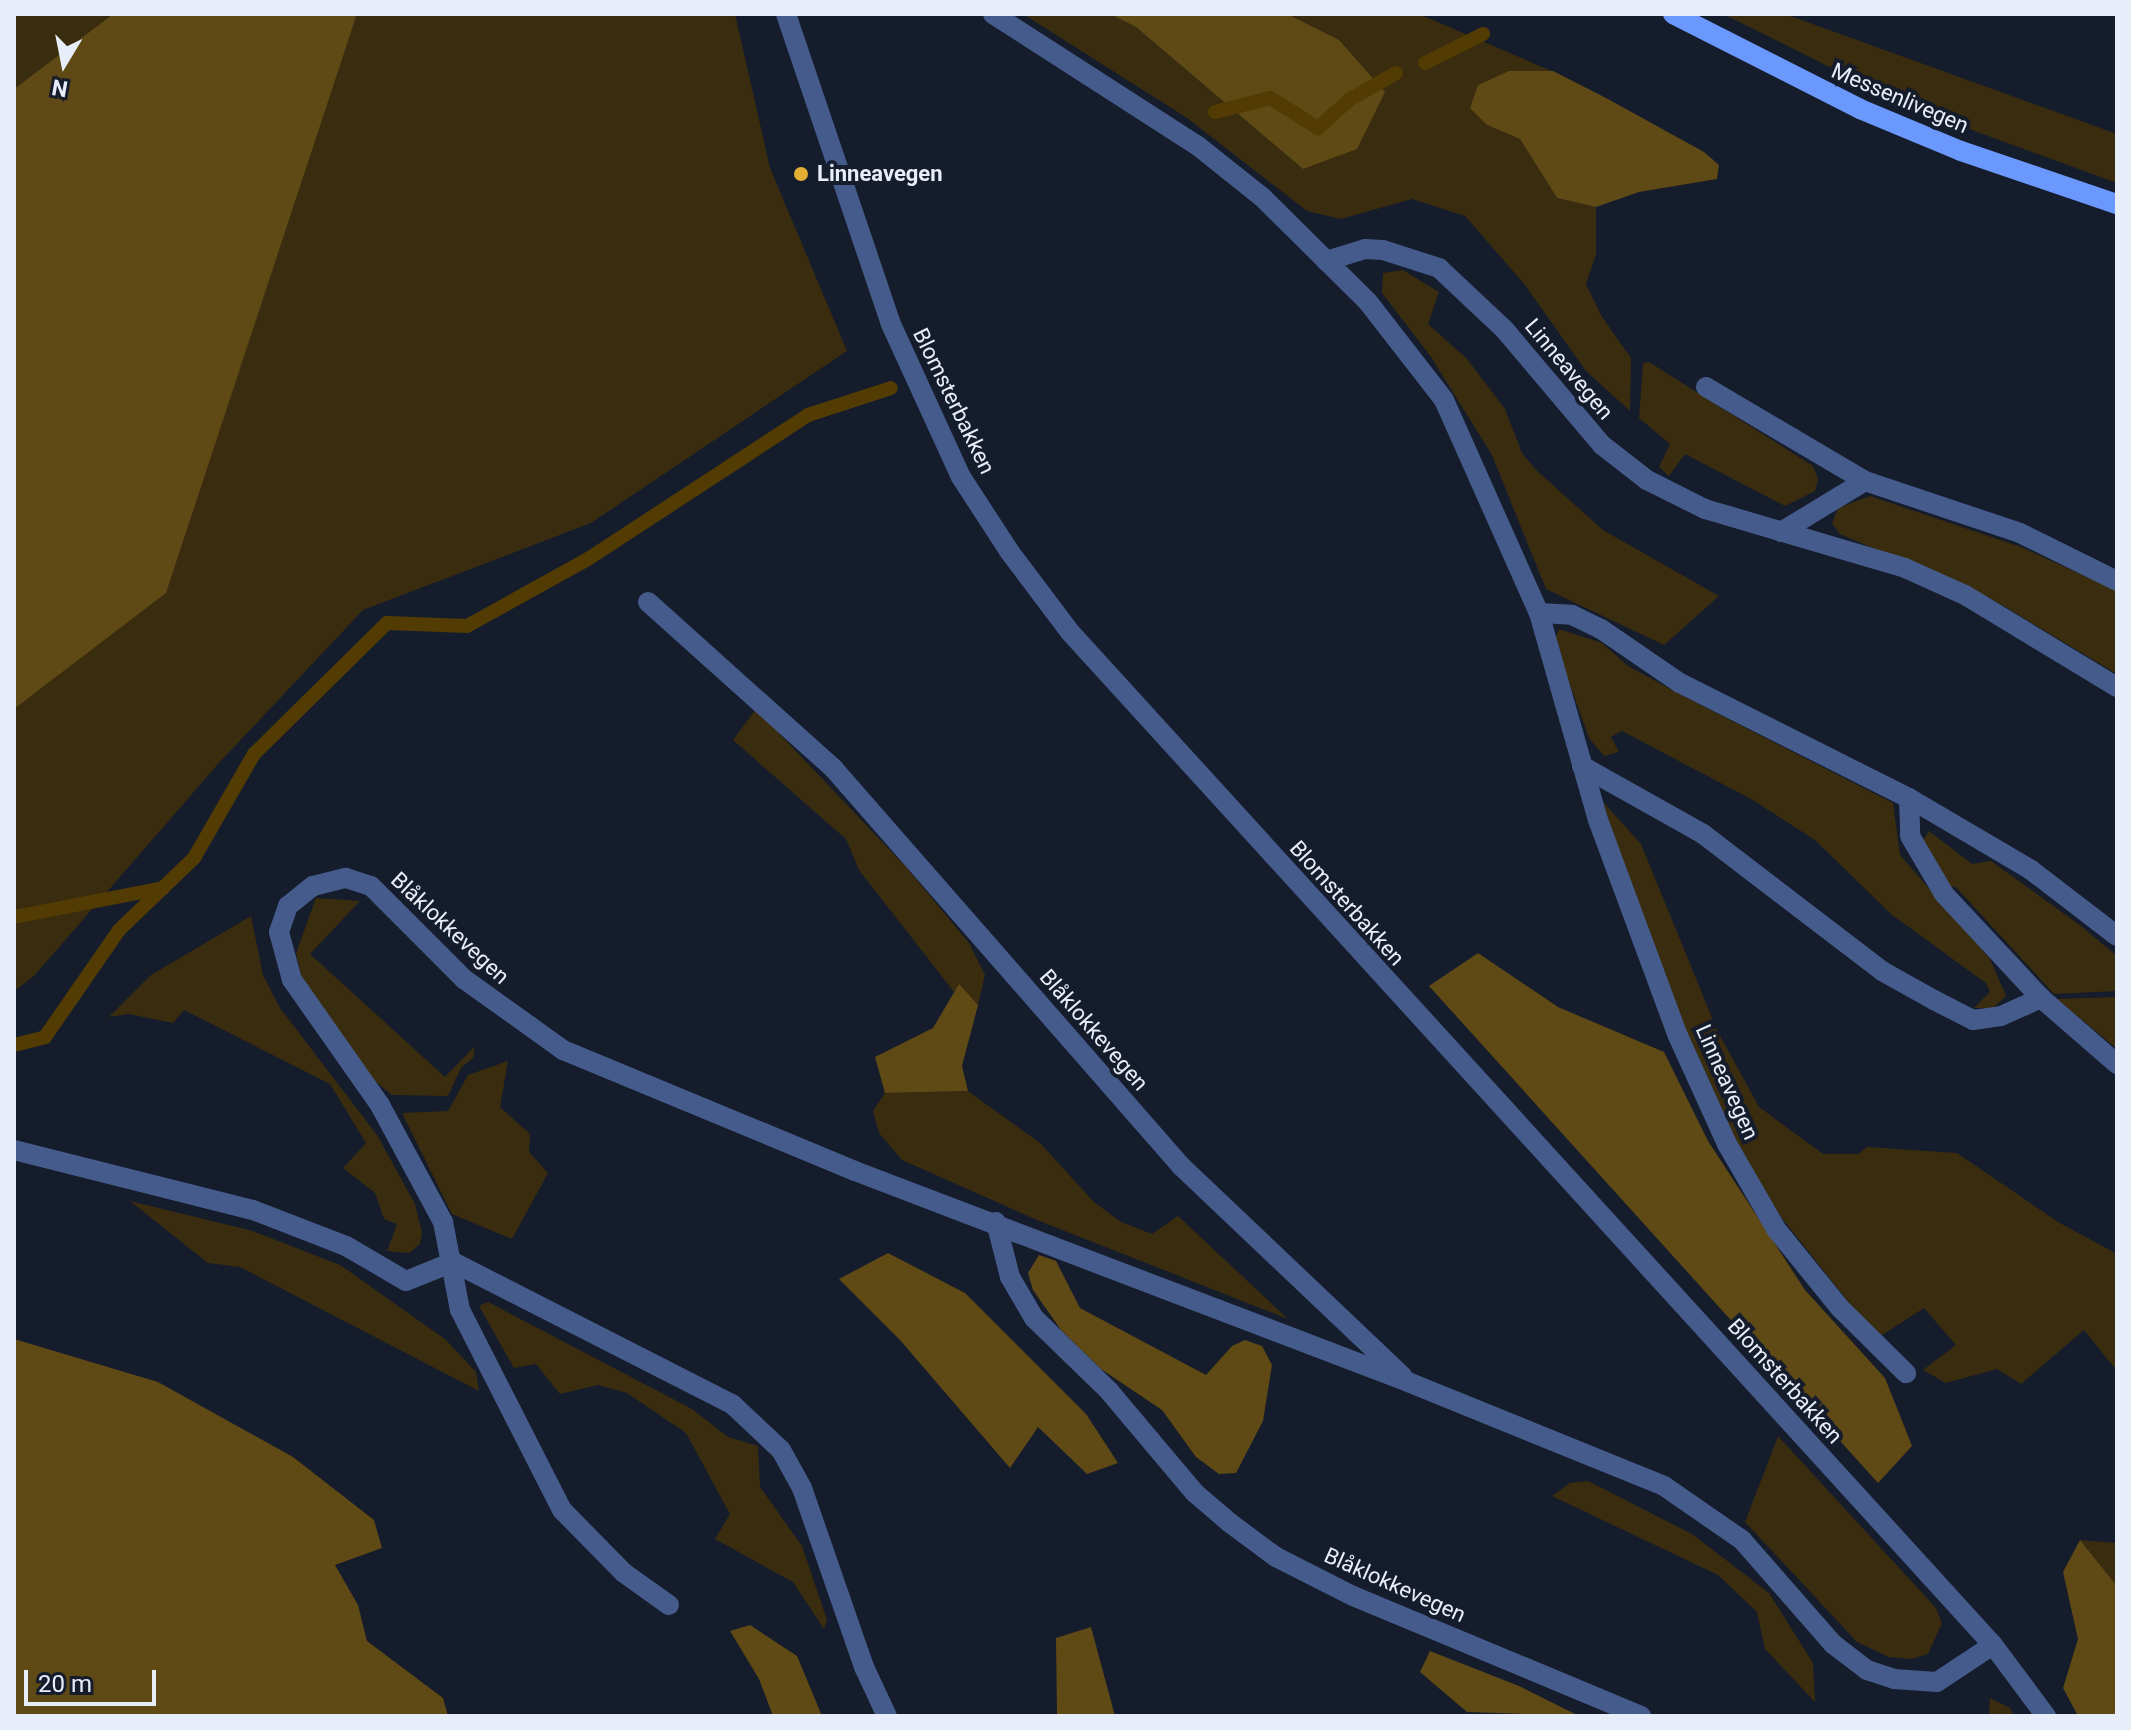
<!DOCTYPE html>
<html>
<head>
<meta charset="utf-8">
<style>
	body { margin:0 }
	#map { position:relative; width:2131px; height:1730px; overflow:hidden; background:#151c2c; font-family:Roboto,sans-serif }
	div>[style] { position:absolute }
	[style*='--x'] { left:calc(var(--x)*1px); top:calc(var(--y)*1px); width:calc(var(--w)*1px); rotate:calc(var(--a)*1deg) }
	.green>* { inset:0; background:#3a2c0e }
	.forest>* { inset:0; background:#5f4914 }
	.stream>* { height:14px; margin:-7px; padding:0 7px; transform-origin:7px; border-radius:7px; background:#523c03 }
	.minor>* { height:20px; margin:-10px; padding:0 10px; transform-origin:10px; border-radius:10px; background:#455b8b }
	.major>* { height:20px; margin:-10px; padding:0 10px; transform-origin:10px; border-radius:10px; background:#6b98fd }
	.dots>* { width:22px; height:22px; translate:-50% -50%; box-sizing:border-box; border:4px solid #151c2c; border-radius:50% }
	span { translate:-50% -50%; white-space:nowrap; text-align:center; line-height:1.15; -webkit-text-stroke:8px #151c2c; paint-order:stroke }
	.street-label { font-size:22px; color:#e8eef9 }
	.poi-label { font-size:22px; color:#e8eef9; font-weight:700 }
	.left { translate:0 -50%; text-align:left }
	.frame { position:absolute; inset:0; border:16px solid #e8eef9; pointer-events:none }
	.north { position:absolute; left:24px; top:24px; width:80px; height:80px; -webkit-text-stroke:6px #151c2c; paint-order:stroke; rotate:190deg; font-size:22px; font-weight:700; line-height:32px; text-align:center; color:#e8eef9 }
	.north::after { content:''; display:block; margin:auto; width:28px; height:36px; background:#e8eef9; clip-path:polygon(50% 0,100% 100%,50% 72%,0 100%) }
	.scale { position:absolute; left:24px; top:1670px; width:132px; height:36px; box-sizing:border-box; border:4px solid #e8eef9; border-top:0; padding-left:10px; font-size:24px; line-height:28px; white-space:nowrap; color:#e8eef9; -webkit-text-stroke:6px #151c2c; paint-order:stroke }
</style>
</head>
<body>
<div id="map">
	<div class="green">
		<i style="clip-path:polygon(14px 14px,113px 14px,14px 89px)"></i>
		<i style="clip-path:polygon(357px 14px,735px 14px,770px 168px,847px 351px,591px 523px,363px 610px,218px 764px,34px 976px,14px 991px,14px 709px,166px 592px)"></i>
		<i style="clip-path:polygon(1023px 14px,1110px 14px,1136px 27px,1303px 169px,1287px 14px,1419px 14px,1556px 73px,1509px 72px,1478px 85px,1487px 125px,1520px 139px,1557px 198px,1596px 207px,1596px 255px,1586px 284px,1602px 317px,1631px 358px,1630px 411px,1586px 371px,1525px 285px,1465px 216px,1412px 199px,1341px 219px,1307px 211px,1187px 118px)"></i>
		<i style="clip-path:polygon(1723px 14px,1785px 14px,2117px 134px,2117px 183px,1912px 108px)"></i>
		<i style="clip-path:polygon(1403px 270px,1439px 292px,1428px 324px,1467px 359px,1505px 409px,1522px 453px,1537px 471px,1603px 530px,1719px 596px,1664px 645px,1546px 589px,1492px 455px,1431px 357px,1382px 293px,1383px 273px)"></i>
		<i style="clip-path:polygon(1649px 362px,1813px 466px,1818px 479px,1815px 491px,1785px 506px,1685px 454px,1669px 476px,1659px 467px,1670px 444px,1639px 418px,1643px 363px)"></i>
		<i style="clip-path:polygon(1870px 496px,2021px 547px,2117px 591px,2117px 674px,1990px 598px,1840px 534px,1832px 523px,1838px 508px)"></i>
		<i style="clip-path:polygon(1559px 629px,1602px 643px,1628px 666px,1683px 696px,1893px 803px,1900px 855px,1990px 959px,2006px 996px,1993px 1008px,1974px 1008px,1990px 992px,1986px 983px,1892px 915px,1815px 840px,1751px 799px,1622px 731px,1611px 737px,1619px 752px,1604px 756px,1589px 738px,1567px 676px,1556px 637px)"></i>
		<i style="clip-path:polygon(756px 709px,906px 867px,969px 943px,985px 975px,978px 1005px,959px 985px,954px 992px,859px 870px,846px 839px,733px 740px)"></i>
		<i style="clip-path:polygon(1603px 802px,1641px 844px,1717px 1030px,1759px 1107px,1823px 1154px,1858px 1154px,1867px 1147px,1957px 1153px,2058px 1222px,2117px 1254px,2117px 1371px,2084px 1330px,2021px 1384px,1997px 1369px,1946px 1383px,1923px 1370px,1956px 1345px,1924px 1308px,1882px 1335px,1861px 1318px,1759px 1189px,1703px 1076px,1629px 888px)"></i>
		<i style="clip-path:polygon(1929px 831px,1972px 864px,1991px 861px,2081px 926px,2117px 956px,2117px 991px,2054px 994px,1955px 886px,1951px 888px,1921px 843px)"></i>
		<i style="clip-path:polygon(316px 898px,360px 901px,310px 954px,445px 1077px,475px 1046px,473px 1058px,461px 1068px,448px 1096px,392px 1095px,375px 1081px,314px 996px,301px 975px,296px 953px)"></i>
		<i style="clip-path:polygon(251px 916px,263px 975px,280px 1008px,377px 1135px,415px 1204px,422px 1233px,420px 1244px,409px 1253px,387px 1251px,397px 1224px,384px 1219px,375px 1193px,343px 1168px,366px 1143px,330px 1084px,184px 1010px,173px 1023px,129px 1014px,109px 1017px,151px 975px)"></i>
		<i style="clip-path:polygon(2117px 997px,2117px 1049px,2057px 999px)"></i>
		<i style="clip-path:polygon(508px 1061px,500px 1107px,530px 1134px,529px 1152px,548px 1173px,512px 1239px,452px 1214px,402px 1113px,448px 1111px,468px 1075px)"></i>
		<i style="clip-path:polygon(968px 1091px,1040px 1143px,1094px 1202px,1121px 1222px,1152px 1234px,1178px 1216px,1288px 1319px,1037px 1220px,902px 1160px,879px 1133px,873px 1111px,885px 1093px)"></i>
		<i style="clip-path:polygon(130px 1201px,253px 1231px,340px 1265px,445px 1339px,476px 1372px,479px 1391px,240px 1267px,208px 1263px)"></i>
		<i style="clip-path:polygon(488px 1302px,692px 1409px,728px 1437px,758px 1446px,760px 1487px,802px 1546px,827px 1620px,824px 1629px,793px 1582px,715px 1539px,730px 1514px,686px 1433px,627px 1393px,598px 1385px,560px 1394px,536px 1364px,514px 1368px,479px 1306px)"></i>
		<i style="clip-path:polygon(1778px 1436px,1936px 1608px,1942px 1623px,1928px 1654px,1911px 1659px,1889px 1657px,1857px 1642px,1745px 1522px)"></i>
		<i style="clip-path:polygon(1588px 1481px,1692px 1534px,1769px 1593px,1813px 1663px,1815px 1702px,1765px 1649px,1757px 1612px,1718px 1575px,1552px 1496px,1570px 1483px)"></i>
		<i style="clip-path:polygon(2080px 1540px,2117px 1543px,2117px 1586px)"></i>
		<i style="clip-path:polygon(1990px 1698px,2010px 1708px,2014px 1716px,1989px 1716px)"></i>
	</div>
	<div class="forest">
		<i style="clip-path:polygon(113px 14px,357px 14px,166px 593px,14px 709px,14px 89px)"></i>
		<i style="clip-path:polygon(1110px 14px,1287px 14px,1339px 40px,1385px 92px,1357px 149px,1303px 169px,1136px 27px)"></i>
		<i style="clip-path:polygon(1509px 71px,1553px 71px,1606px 98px,1704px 152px,1719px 165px,1717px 179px,1639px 192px,1596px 207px,1557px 198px,1520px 139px,1487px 125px,1470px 108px,1478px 85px)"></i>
		<i style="clip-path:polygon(1478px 953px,1558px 1007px,1664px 1052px,1708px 1141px,1805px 1290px,1885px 1378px,1912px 1446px,1878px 1483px,1429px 986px)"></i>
		<i style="clip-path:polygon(959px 984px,978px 1005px,962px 1066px,968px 1091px,885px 1093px,875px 1057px,933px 1028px)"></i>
		<i style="clip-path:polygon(888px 1253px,965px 1293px,1086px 1414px,1118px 1463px,1087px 1474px,1038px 1427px,1010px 1468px,900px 1340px,839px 1279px)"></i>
		<i style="clip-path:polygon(1039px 1255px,1056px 1261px,1080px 1308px,1206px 1375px,1232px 1346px,1245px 1340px,1262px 1346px,1272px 1365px,1263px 1421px,1236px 1473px,1219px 1474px,1196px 1457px,1162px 1410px,1101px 1369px,1061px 1330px,1033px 1290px,1028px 1273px)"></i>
		<i style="clip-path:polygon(14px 1339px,158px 1382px,293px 1457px,374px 1520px,382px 1548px,335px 1565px,358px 1605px,367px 1641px,443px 1698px,448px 1716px,14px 1716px)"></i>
		<i style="clip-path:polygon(2080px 1540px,2117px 1586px,2117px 1716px,2078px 1716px,2063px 1688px,2078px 1639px,2063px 1572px)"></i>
		<i style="clip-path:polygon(750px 1625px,797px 1656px,822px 1716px,773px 1716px,759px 1679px,730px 1631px)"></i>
		<i style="clip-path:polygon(1091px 1627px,1115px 1716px,1057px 1716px,1056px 1638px)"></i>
		<i style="clip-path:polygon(1430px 1651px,1519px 1686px,1579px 1716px,1467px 1712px,1420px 1672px)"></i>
	</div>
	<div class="stream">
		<i style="--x:1425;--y:63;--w:65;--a:-26.6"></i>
		<i style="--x:1215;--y:112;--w:57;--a:-14.3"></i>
		<i style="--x:1270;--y:98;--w:57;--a:32"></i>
		<i style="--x:1318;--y:128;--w:42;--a:-42.1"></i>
		<i style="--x:1349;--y:100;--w:54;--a:-29.9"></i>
		<i style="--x:14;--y:917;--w:152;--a:-11"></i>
		<i style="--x:14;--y:1045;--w:32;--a:-14"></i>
		<i style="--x:45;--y:1037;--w:130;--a:-55.3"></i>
		<i style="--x:119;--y:930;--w:104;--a:-43.8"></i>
		<i style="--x:194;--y:858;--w:120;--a:-60"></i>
		<i style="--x:254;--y:754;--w:187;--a:-44.6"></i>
		<i style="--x:387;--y:623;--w:80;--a:2.1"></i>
		<i style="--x:467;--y:626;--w:138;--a:-29"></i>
		<i style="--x:588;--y:559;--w:263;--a:-33.2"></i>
		<i style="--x:808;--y:415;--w:87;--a:-18"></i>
	</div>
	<div class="minor">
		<i style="--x:786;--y:14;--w:325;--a:71.3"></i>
		<i style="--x:890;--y:322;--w:170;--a:65.4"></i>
		<i style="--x:961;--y:477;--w:88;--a:57"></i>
		<i style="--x:1009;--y:551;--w:101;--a:53"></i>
		<i style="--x:1070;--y:632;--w:1370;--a:47.66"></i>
		<i style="--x:1993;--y:1645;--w:89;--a:53.3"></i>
		<i style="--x:993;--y:14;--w:244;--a:32.8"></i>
		<i style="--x:1198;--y:146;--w:82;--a:38.6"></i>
		<i style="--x:1262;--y:197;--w:149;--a:44.7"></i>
		<i style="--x:1368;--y:302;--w:124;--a:52.2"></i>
		<i style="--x:1444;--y:400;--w:233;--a:66"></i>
		<i style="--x:1539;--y:613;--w:215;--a:74.1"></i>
		<i style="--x:1598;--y:820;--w:230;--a:69.7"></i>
		<i style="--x:1678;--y:1036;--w:119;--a:65.6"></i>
		<i style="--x:1727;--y:1144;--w:98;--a:60"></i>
		<i style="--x:1776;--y:1229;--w:102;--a:51"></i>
		<i style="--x:1840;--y:1308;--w:93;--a:44.6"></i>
		<i style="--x:1326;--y:261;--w:41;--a:-17.1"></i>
		<i style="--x:1365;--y:249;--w:18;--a:3"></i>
		<i style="--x:1383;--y:250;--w:59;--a:17.8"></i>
		<i style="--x:1439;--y:268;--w:89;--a:43.2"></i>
		<i style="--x:1504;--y:329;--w:152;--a:49.8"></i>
		<i style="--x:1602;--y:445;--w:57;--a:37.9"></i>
		<i style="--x:1647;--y:480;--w:65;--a:26.6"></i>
		<i style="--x:1705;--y:509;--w:209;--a:16.4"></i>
		<i style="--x:1905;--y:568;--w:66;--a:24.2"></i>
		<i style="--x:1965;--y:595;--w:178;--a:31.2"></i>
		<i style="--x:1706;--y:387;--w:185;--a:30.6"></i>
		<i style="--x:1865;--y:481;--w:163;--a:18.5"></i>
		<i style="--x:2020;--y:533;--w:108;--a:26.3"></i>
		<i style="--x:1781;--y:532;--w:98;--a:-31.3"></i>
		<i style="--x:648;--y:602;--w:249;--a:41.9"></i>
		<i style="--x:833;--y:768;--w:529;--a:48.83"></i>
		<i style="--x:1181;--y:1166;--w:305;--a:43.5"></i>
		<i style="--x:1539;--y:613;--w:33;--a:3"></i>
		<i style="--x:1572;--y:615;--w:32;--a:26"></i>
		<i style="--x:1601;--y:629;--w:96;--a:34.4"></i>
		<i style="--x:1680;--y:683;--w:256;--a:26.7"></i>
		<i style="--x:1909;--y:798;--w:142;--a:30.5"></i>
		<i style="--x:2031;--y:870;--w:108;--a:37.5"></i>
		<i style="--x:1582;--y:766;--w:139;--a:29.3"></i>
		<i style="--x:1703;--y:834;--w:225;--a:37.4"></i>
		<i style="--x:1882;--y:971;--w:60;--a:29.1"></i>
		<i style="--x:1934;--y:1000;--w:44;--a:27.1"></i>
		<i style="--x:1973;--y:1020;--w:28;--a:-8"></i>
		<i style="--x:2001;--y:1016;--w:44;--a:-24.2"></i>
		<i style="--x:1909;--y:798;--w:38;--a:88"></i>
		<i style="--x:1910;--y:836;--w:67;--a:59.6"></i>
		<i style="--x:1944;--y:894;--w:142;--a:47"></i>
		<i style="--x:2041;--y:998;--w:101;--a:41"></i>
		<i style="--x:14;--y:1150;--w:246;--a:14.1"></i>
		<i style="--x:253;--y:1210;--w:100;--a:21.2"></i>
		<i style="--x:346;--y:1246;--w:69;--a:30.3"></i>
		<i style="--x:406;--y:1281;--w:51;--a:-22"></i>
		<i style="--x:453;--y:1262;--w:313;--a:27"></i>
		<i style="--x:732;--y:1404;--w:67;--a:43.2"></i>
		<i style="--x:781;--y:1450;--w:43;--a:61.1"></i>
		<i style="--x:802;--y:1488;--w:189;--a:70.9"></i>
		<i style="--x:864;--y:1667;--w:54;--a:64.9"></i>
		<i style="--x:996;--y:1222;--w:57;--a:75.7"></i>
		<i style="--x:1010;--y:1277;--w:48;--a:59.7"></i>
		<i style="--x:1034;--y:1318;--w:105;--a:44.2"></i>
		<i style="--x:1109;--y:1391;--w:133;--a:49.9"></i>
		<i style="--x:1195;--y:1493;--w:46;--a:40.6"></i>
		<i style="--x:1230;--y:1523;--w:57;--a:36.5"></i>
		<i style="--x:1276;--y:1557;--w:86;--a:26.9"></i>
		<i style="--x:1353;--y:1596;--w:312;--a:22.6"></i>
		<i style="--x:669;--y:1605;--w:55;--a:-144.6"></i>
		<i style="--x:624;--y:1573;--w:88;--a:-134.5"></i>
		<i style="--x:562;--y:1510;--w:225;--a:-117"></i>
		<i style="--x:460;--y:1310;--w:90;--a:-100.9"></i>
		<i style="--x:443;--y:1222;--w:133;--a:-118.3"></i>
		<i style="--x:380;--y:1105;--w:153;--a:-125.1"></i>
		<i style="--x:292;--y:980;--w:50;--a:-105.2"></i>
		<i style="--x:279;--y:932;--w:28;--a:-71"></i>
		<i style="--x:288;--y:906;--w:32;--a:-39"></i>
		<i style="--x:313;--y:886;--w:34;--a:-14"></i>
		<i style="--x:346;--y:878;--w:26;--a:18"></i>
		<i style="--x:371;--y:886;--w:132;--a:45"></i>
		<i style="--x:464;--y:979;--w:122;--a:35.6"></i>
		<i style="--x:563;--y:1050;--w:316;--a:22.5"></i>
		<i style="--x:855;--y:1171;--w:592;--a:20.88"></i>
		<i style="--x:1408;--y:1382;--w:276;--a:22.1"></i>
		<i style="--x:1664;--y:1486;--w:95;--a:34.7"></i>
		<i style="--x:1742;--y:1540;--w:138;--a:48.8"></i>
		<i style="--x:1833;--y:1644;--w:43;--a:37.4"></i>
		<i style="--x:1867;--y:1670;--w:28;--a:18"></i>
		<i style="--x:1894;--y:1679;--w:43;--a:4"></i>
		<i style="--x:1937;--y:1682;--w:67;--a:-33.5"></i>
	</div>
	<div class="major">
		<i style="--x:1673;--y:14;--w:210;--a:26.9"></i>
		<i style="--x:1860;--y:109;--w:109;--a:22.6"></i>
		<i style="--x:1961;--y:151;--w:165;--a:18.8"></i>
	</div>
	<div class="dots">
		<i style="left:801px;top:174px;background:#e2af34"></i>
	</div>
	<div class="street-label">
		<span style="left:1900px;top:98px;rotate:23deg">Messenlivegen</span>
		<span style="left:1569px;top:369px;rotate:50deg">Linneavegen</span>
		<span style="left:954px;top:401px;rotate:64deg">Blomsterbakken</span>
		<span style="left:1347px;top:903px;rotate:48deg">Blomsterbakken</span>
		<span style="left:450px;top:928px;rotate:43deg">Blåklokkevegen</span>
		<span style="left:1094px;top:1030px;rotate:49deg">Blåklokkevegen</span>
		<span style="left:1727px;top:1082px;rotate:66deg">Linneavegen</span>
		<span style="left:1785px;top:1381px;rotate:48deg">Blomsterbakken</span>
		<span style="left:1395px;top:1585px;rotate:24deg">Blåklokkevegen</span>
	</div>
	<div class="poi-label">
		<span class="left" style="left:817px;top:174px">Linneavegen</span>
	</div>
	<div class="frame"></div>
	<div class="north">N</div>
	<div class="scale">20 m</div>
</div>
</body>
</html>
